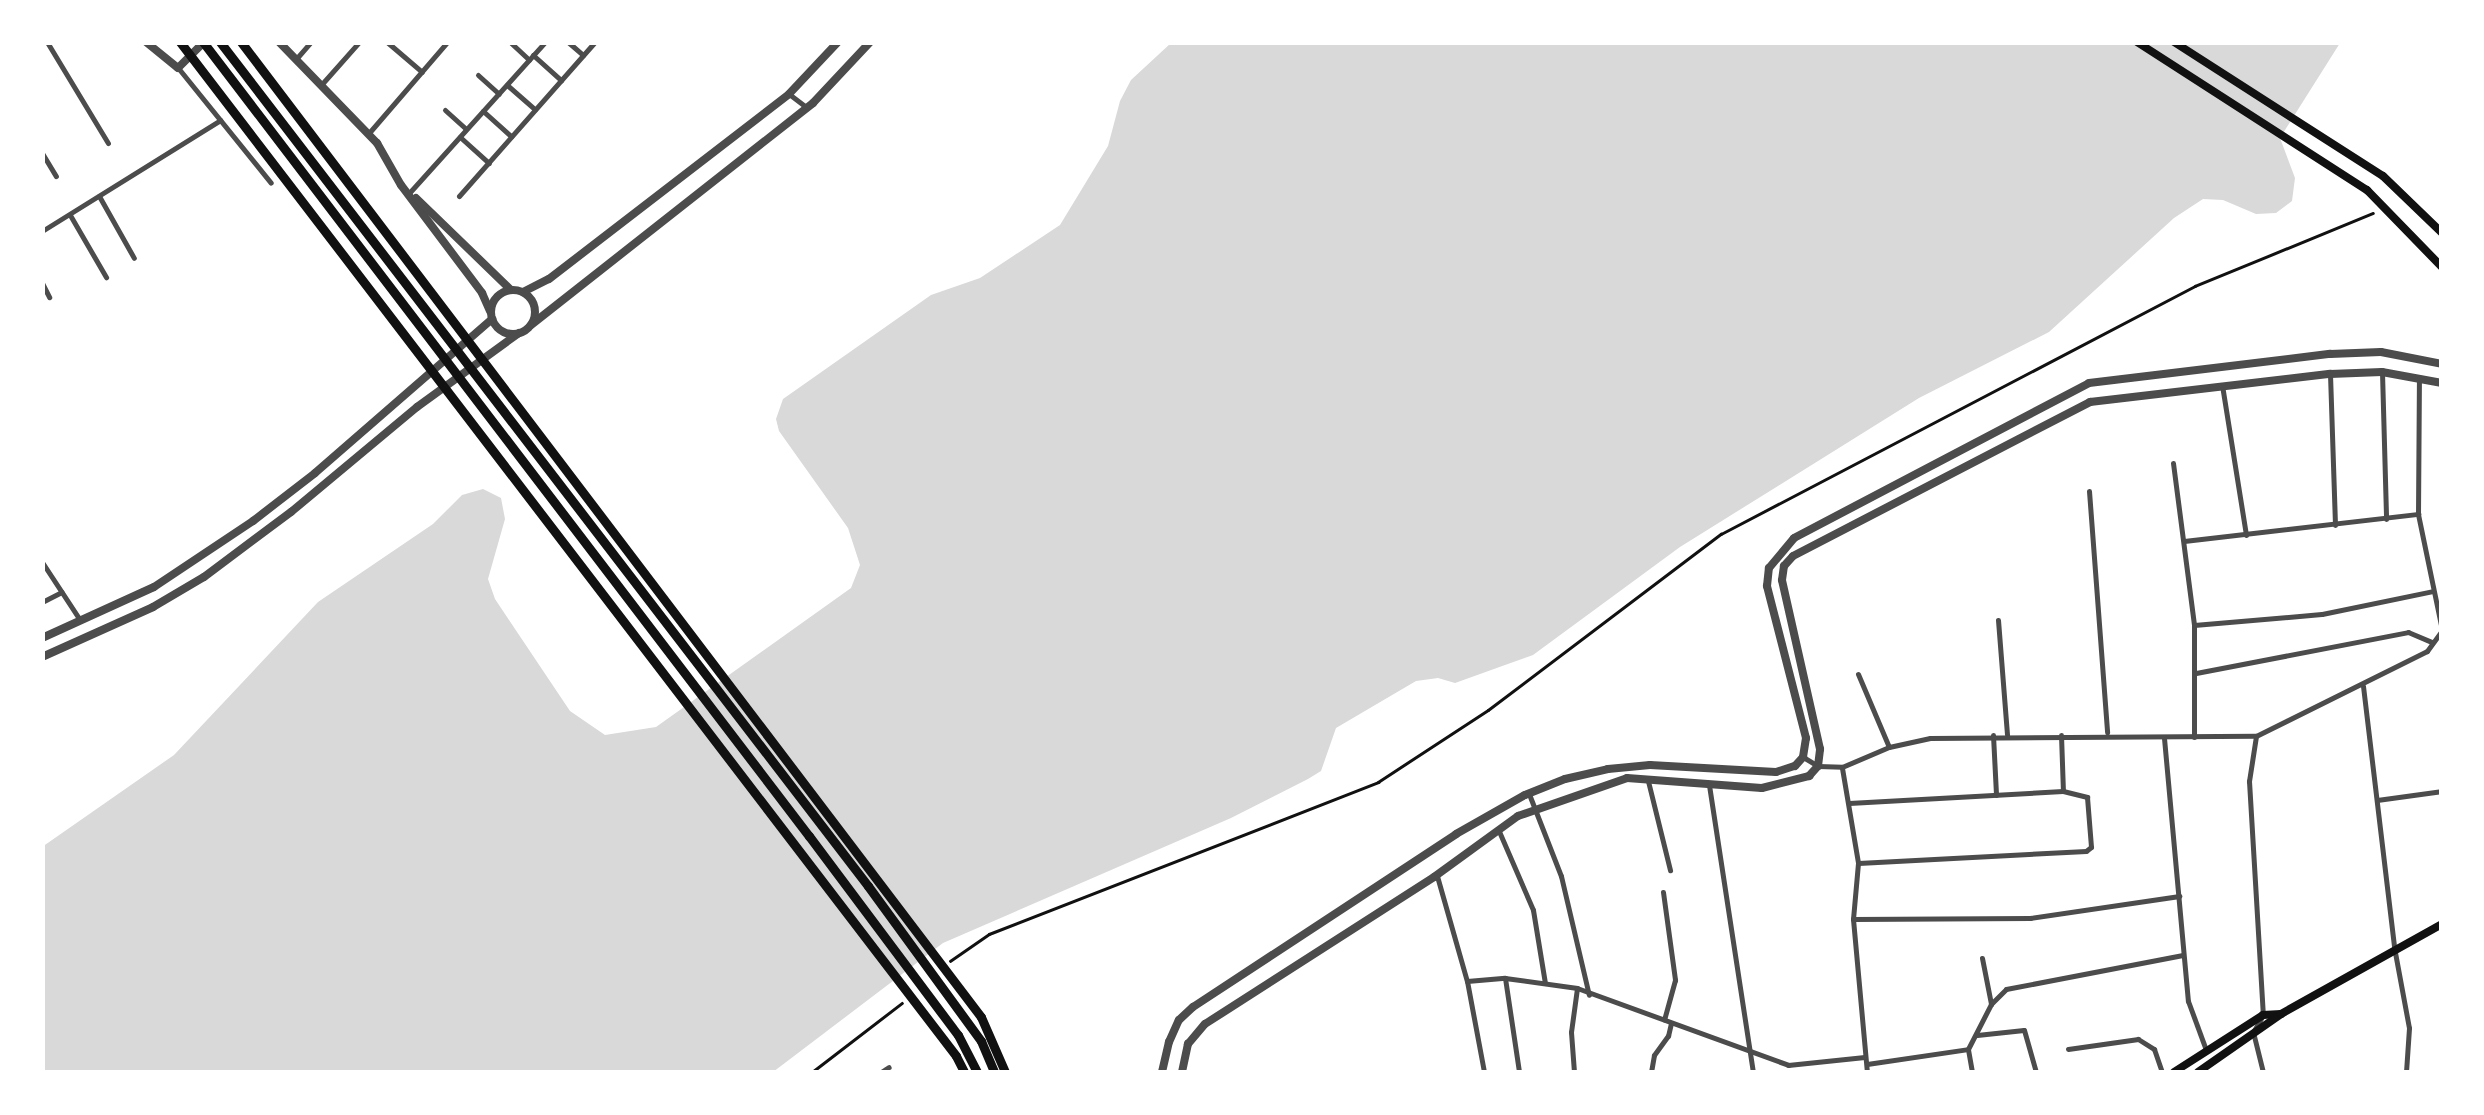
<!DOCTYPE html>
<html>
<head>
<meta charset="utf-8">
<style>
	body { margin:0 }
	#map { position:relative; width:2484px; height:1115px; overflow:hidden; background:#fff; font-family:"Asap Condensed",sans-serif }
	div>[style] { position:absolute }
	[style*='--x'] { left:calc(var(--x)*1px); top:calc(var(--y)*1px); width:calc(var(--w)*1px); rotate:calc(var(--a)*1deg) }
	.water>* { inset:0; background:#d9d9d9 }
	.path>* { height:2.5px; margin:-1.25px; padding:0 1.25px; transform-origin:1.25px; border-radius:1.25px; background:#111 }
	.minor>* { height:5px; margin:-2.5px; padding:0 2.5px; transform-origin:2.5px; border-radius:2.5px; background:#4c4c4c }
	.tertiary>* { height:8px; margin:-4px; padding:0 4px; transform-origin:4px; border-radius:4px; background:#4c4c4c }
	.tertiary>.ring { margin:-4px; padding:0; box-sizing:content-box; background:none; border:8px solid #4c4c4c; border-radius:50% }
	.secondary>* { height:8px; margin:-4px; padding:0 4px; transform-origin:4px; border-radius:4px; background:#111 }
	.trunk>* { height:9px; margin:-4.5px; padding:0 4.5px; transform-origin:4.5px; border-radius:4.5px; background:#111 }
	span { translate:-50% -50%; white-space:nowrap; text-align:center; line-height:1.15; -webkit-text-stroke:10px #fff; paint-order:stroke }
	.frame { position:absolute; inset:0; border:45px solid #fff; pointer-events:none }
</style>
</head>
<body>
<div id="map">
	<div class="water">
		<i style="clip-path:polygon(1171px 43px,2340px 43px,2280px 138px,2295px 178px,2292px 201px,2276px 213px,2256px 214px,2223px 200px,2203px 199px,2174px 218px,2049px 332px,1919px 398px,1680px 547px,1533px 655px,1455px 683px,1438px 678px,1416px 681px,1336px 728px,1321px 771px,1308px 779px,1231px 818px,943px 943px,773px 1072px,43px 1072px,42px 847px,174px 755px,318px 602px,433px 524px,462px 495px,483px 489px,501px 498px,505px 519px,488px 579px,495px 599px,570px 711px,605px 735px,656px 727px,851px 588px,860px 565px,848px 528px,779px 431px,776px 419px,783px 399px,931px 295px,980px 278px,1060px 225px,1108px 146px,1120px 101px,1131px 80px)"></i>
	</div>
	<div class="path">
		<i style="--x:950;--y:961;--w:47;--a:-34.7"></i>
		<i style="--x:989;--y:934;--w:418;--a:-21.3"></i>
		<i style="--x:1378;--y:782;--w:131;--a:-33.2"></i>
		<i style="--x:1488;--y:710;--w:292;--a:-37.1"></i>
		<i style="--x:1721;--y:534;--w:535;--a:-27.62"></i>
		<i style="--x:2195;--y:286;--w:192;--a:-22.3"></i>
		<i style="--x:812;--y:1072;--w:113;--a:-37.5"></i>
	</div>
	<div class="minor">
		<i style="--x:47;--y:42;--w:118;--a:58.9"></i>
		<i style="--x:387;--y:42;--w:46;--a:40.6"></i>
		<i style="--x:510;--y:42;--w:26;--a:43"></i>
		<i style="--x:568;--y:42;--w:20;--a:41"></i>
		<i style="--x:533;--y:55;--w:38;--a:42"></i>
		<i style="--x:296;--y:59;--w:23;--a:-49"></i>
		<i style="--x:179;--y:69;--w:146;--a:51.1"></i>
		<i style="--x:478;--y:75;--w:28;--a:42"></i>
		<i style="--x:321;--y:85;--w:57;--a:-48.5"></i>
		<i style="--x:507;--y:85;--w:37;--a:41"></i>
		<i style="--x:789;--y:94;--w:21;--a:37"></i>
		<i style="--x:445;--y:110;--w:28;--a:42"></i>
		<i style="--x:483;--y:111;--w:38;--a:42"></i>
		<i style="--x:368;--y:134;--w:121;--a:-49.3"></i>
		<i style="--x:460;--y:137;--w:39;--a:42"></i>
		<i style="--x:42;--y:153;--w:27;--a:59"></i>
		<i style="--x:410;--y:192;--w:202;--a:-48"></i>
		<i style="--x:99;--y:196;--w:71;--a:60.6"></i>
		<i style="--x:459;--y:196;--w:205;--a:-48.6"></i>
		<i style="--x:70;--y:215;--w:72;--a:59.9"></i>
		<i style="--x:42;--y:231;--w:210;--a:-31.9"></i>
		<i style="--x:42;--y:283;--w:16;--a:63"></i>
		<i style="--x:2382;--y:372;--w:147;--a:88.4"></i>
		<i style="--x:2330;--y:374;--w:151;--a:88.1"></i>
		<i style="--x:2222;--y:385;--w:152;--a:80.9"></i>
		<i style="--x:2173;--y:463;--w:163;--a:82.6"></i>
		<i style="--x:2194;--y:625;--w:112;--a:90"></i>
		<i style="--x:2089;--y:491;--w:242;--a:85.7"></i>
		<i style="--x:2184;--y:541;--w:236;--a:-6.6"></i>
		<i style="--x:42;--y:562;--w:69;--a:56.8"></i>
		<i style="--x:42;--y:602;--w:22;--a:-27"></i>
		<i style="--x:1998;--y:620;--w:115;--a:85.5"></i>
		<i style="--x:2194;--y:625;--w:128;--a:-4.9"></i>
		<i style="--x:2322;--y:614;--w:113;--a:-11.7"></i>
		<i style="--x:2196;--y:673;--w:216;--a:-10.9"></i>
		<i style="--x:2408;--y:632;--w:26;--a:23"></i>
		<i style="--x:1858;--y:674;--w:79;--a:67"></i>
		<i style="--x:2363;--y:686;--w:263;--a:83.2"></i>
		<i style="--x:2394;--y:947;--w:82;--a:79.5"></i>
		<i style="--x:2409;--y:1028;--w:44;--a:93.9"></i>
		<i style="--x:1993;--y:735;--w:60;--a:87.1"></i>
		<i style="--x:2061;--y:735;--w:56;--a:88"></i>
		<i style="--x:2256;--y:736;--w:46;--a:98.8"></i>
		<i style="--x:2249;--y:781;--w:234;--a:86.6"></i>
		<i style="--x:2263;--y:1015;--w:20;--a:120"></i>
		<i style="--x:2253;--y:1032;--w:41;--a:76"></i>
		<i style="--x:2164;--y:738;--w:264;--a:84.8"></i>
		<i style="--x:2188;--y:1001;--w:52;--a:69.8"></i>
		<i style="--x:1803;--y:757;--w:17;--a:31"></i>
		<i style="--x:1818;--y:766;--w:24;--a:2"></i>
		<i style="--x:1842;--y:767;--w:51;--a:-23.1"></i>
		<i style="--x:1889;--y:747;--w:42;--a:-12.4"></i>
		<i style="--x:1930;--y:738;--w:326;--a:-0.4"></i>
		<i style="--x:2256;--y:736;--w:191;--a:-26.4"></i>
		<i style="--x:2427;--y:651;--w:26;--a:-54"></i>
		<i style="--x:2442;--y:630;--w:118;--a:-101.7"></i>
		<i style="--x:2418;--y:514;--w:136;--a:-89.6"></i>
		<i style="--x:1842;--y:768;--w:96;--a:80.4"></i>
		<i style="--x:1858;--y:863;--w:56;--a:95.1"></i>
		<i style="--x:1853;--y:919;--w:154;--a:84.8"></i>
		<i style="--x:1648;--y:781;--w:92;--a:76.1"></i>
		<i style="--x:1709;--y:785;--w:290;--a:81.3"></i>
		<i style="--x:1529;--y:794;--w:88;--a:68.7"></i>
		<i style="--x:1561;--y:876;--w:122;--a:76.8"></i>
		<i style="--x:2377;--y:800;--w:66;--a:-7.9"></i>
		<i style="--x:1849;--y:803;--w:214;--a:-3.2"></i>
		<i style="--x:2063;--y:791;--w:25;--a:14"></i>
		<i style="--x:2087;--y:797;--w:50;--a:85.4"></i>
		<i style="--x:2091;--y:847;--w:6;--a:141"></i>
		<i style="--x:2086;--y:851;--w:228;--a:177"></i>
		<i style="--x:1498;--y:829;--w:88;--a:66.6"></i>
		<i style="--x:1533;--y:910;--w:74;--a:80.7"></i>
		<i style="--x:1437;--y:876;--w:109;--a:74.1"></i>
		<i style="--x:1467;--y:981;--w:93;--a:79.4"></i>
		<i style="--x:1663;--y:892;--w:89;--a:82.2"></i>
		<i style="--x:1675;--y:980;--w:41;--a:105.4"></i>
		<i style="--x:1853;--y:919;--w:177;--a:-0.3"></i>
		<i style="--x:2030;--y:918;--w:151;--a:-8.4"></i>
		<i style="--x:1982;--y:958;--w:47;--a:78.9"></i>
		<i style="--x:1505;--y:978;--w:95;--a:81.5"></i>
		<i style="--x:1467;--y:981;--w:38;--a:-5"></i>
		<i style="--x:1505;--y:978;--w:73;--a:7.9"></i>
		<i style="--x:1577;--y:988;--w:225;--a:20"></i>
		<i style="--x:1788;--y:1065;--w:77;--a:-5.9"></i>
		<i style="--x:1977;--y:1035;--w:47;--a:-6.1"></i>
		<i style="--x:2024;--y:1030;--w:44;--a:74.1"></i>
		<i style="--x:2068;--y:1049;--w:71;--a:-8.1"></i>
		<i style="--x:2138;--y:1039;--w:19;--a:32"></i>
		<i style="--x:2154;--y:1049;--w:24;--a:71"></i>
		<i style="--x:1867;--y:1064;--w:102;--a:-8.4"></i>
		<i style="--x:881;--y:1072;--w:9;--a:-32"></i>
		<i style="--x:1574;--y:1072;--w:40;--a:-94.3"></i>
		<i style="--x:1571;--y:1032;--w:44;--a:-82.2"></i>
		<i style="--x:1651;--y:1072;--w:17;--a:-80"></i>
		<i style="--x:1654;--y:1055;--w:24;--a:-54"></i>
		<i style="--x:1668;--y:1036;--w:13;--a:-77"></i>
		<i style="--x:1972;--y:1072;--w:23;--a:-100"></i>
		<i style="--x:1968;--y:1049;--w:51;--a:-62.9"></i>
		<i style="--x:1991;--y:1004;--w:21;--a:-45"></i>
		<i style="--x:2006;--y:989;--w:180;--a:-10.9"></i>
	</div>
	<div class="tertiary">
		<i style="--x:146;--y:42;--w:41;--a:39.1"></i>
		<i style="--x:178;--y:68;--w:37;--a:-45"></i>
		<i style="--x:279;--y:42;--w:141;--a:45.9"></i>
		<i style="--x:377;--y:143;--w:48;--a:60.3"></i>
		<i style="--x:401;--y:185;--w:135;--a:53.1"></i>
		<i style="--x:482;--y:293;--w:20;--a:66"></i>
		<i style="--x:416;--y:198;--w:132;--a:44.1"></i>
		<i class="ring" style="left:491px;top:290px;width:36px;height:36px"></i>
		<i style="--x:523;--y:292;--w:29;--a:-27"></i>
		<i style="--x:549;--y:279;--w:303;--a:-37.6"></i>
		<i style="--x:789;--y:94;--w:71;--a:-46.7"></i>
		<i style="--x:531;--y:325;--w:359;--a:-38.2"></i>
		<i style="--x:813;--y:103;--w:83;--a:-46.9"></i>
		<i style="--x:42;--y:638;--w:123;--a:-24.5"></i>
		<i style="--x:154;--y:587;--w:119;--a:-33.7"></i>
		<i style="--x:253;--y:521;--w:78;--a:-37.7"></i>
		<i style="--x:315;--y:473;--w:235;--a:-41"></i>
		<i style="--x:42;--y:657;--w:122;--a:-24.2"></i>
		<i style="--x:153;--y:607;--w:59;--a:-30.5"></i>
		<i style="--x:204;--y:577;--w:109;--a:-36.8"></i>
		<i style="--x:291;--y:512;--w:164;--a:-39.8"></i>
		<i style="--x:417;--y:407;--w:126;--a:-36"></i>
		<i style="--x:1162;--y:1072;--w:31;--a:-77"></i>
		<i style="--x:1169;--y:1042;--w:24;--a:-66"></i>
		<i style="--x:1179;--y:1020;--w:19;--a:-43"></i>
		<i style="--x:1193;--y:1007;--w:315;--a:-33.3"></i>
		<i style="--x:1456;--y:834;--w:79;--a:-29.5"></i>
		<i style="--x:1525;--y:795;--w:43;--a:-21.8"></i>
		<i style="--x:1565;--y:779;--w:44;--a:-13.1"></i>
		<i style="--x:1608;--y:769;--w:42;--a:-5.4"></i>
		<i style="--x:1650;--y:765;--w:126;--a:3.2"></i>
		<i style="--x:1776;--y:772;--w:20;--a:-18"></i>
		<i style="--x:1795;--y:766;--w:12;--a:-48"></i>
		<i style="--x:1803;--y:757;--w:19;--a:-81"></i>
		<i style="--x:1806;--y:738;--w:157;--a:-104.4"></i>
		<i style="--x:1767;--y:586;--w:18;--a:-84"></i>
		<i style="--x:1769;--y:568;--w:39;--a:-50"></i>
		<i style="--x:1794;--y:538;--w:333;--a:-27.7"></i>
		<i style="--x:2089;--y:383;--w:243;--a:-6.9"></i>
		<i style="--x:2330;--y:354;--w:51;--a:-2.2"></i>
		<i style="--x:2381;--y:352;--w:62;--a:11.1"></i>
		<i style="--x:1182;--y:1072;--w:29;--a:-78"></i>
		<i style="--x:1188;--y:1044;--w:26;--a:-50"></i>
		<i style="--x:1205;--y:1024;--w:272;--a:-32.7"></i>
		<i style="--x:1434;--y:877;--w:104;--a:-36"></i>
		<i style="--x:1518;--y:816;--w:115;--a:-19.2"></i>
		<i style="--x:1627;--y:778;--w:135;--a:4.2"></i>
		<i style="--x:1762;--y:788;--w:49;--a:-14.3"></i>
		<i style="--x:1809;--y:776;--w:13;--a:-48"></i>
		<i style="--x:1818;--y:766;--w:17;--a:-83"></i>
		<i style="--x:1820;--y:749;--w:173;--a:-102.7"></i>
		<i style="--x:1782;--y:580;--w:14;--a:-82"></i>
		<i style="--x:1784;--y:566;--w:13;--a:-48"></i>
		<i style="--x:1793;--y:556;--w:335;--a:-27.4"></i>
		<i style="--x:2090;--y:402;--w:242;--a:-6.7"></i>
		<i style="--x:2330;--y:374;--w:52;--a:-2.2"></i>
		<i style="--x:2382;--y:372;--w:61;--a:10.4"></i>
	</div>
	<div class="secondary">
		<i style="--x:2137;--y:42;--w:274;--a:32.8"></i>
		<i style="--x:2367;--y:190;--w:107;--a:45.8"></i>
		<i style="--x:2174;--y:42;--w:248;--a:32.7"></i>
		<i style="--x:2383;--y:176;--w:82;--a:44"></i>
		<i style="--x:2174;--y:1072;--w:106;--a:-32.6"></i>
		<i style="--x:2263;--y:1015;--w:18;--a:-3"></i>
		<i style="--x:2198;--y:1072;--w:101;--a:-34.9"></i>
		<i style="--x:2281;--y:1014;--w:184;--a:-29.2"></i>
	</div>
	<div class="trunk">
		<i style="--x:180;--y:42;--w:1277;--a:52.57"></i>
		<i style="--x:956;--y:1056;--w:18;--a:63"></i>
		<i style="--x:203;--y:42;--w:999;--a:52.65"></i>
		<i style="--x:809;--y:836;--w:249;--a:53.2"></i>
		<i style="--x:958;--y:1035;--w:42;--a:62.8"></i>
		<i style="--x:220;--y:42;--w:1064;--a:52.48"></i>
		<i style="--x:868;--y:886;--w:192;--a:53.9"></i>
		<i style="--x:981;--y:1041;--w:34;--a:67"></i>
		<i style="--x:241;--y:42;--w:1224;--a:52.8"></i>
		<i style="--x:981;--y:1017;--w:60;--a:66.4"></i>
	</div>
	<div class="frame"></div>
</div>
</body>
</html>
